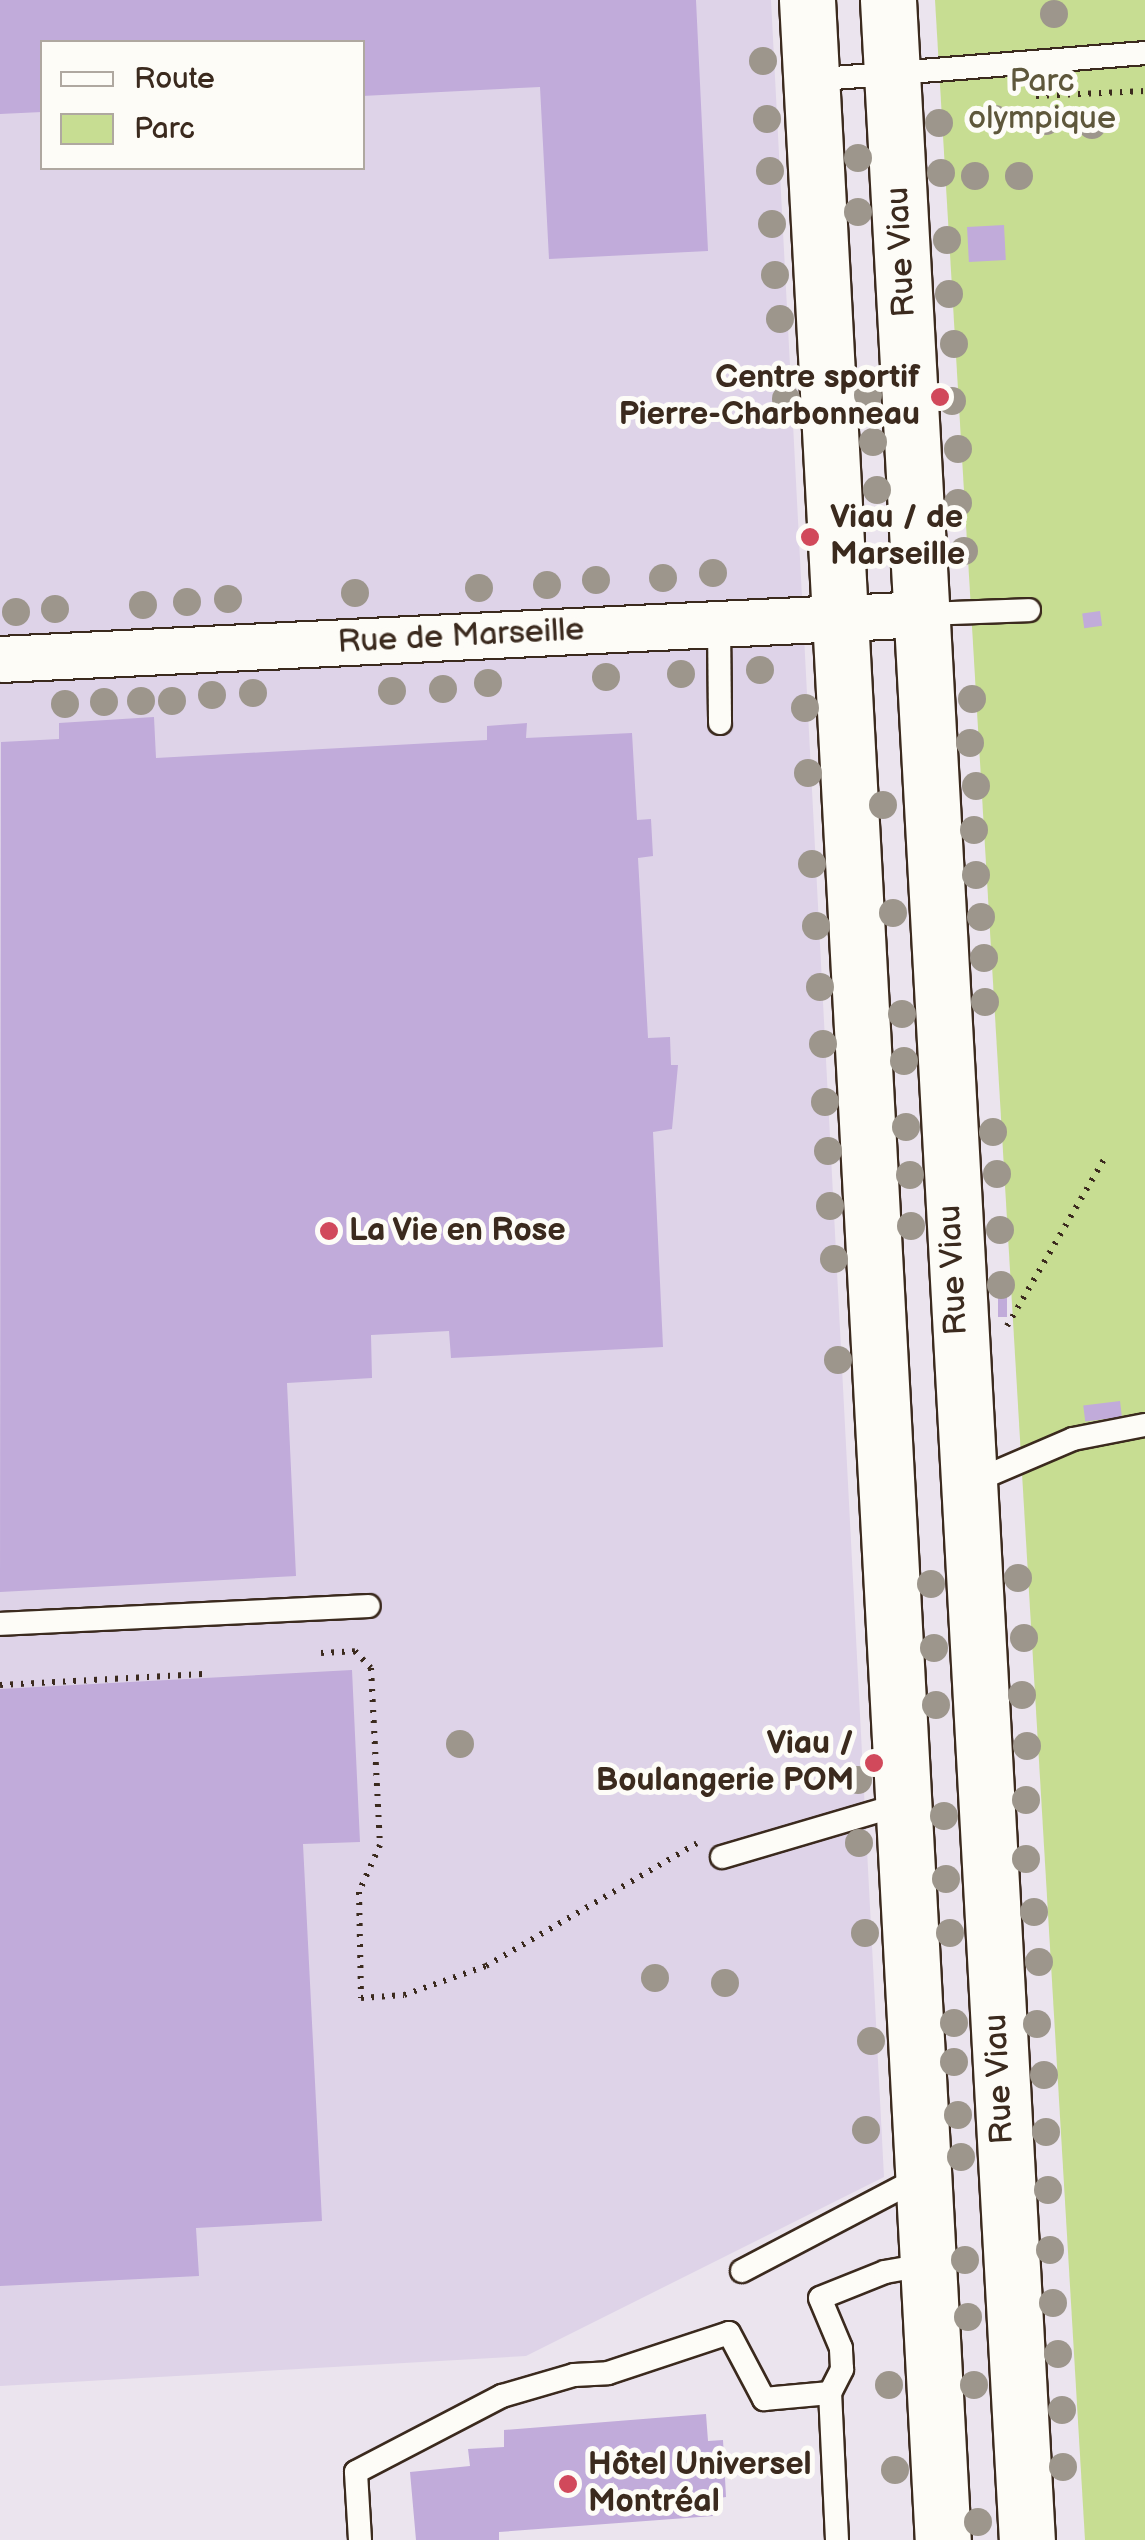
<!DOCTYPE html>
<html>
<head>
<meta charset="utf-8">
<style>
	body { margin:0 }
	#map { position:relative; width:1145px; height:2540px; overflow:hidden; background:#ebe4ee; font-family:"Balsamiq Sans",sans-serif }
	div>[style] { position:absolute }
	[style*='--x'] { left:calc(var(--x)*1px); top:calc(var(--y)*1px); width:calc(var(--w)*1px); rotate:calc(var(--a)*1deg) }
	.built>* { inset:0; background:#ded3e8 }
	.green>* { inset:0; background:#c7dd92 }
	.building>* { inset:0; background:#c1abda; transform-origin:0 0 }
	.path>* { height:6px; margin-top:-3px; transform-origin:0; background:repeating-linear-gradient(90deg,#3b2a1e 0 2.5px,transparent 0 10.5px) }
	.roads { filter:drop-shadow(2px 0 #3b2a1e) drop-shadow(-2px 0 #3b2a1e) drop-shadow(0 2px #3b2a1e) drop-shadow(0 -2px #3b2a1e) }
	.service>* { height:22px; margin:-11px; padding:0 11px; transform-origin:11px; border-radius:11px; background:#fdfcf7 }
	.minor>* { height:45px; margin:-22.5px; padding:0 22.5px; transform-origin:22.5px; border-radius:22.5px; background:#fdfcf7 }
	.secondary>* { height:55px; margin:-27.5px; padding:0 27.5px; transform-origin:27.5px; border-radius:27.5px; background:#fdfcf7 }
	.trees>* { width:28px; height:28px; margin:-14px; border-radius:50%; background:#9d968c }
	.dots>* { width:28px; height:28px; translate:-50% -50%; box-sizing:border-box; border:5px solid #fdfcf7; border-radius:50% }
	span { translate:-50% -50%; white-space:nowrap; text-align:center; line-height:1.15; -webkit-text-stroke:10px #fdfcf7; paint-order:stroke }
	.park-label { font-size:32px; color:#5e573b }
	.street-label { font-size:32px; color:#3b2a1e }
	.poi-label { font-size:32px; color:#3b2a1e; font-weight:700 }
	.right { translate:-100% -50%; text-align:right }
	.left { translate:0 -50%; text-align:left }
	.legend { position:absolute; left:40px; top:40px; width:325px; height:130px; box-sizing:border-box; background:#fdfcf7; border:2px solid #afa8a0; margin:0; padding:12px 18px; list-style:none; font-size:30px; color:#3b2a1e }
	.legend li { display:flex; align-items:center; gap:20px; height:50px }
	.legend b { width:50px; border:2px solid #afa8a0 }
</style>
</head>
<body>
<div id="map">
	<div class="built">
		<i style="clip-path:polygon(evenodd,0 0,771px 0,884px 2177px,526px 2356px,0 2386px,0 0,42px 42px,362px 42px,362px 168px,42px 168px,42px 42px)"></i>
	</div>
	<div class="green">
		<i style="clip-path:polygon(935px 0,1145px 0,1145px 2540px,1085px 2540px)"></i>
	</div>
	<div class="building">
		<i style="clip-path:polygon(0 0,696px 0,708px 251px,549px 259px,540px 87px,362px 96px,362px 42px,42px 42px,42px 112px,0 114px)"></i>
		<i style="left:1004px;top:225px;width:35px;height:37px;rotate:87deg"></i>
		<i style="left:1100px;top:611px;width:15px;height:18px;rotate:82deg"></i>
		<i style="clip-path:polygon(154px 717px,156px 758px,487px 740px,487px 726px,527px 723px,526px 738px,632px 733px,637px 820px,651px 819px,653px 856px,638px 858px,648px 1038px,670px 1037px,671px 1065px,678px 1065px,672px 1129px,653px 1132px,663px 1347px,451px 1358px,449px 1331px,371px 1335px,372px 1378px,287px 1383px,296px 1576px,0 1592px,1px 742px,59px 739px,59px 723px)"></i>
		<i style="left:998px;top:1296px;width:9px;height:21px"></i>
		<i style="left:1120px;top:1401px;width:16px;height:37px;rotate:83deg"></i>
		<i style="clip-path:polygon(352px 1670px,360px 1842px,303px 1844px,322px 2221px,196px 2228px,199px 2276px,0 2286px,0 1689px)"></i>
		<i style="clip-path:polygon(706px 2414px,708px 2441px,723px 2440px,726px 2497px,712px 2499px,713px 2516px,499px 2532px,499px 2540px,416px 2540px,410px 2472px,470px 2466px,468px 2449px,504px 2447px,504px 2430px)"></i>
	</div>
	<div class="path">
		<i style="--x:1036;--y:96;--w:109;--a:-2.6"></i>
		<i style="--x:1007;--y:1326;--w:199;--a:-59.8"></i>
		<i style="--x:321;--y:1653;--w:34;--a:-3"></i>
		<i style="--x:355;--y:1651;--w:23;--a:47"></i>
		<i style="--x:371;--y:1668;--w:177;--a:87.1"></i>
		<i style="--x:380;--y:1845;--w:51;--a:114.1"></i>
		<i style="--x:359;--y:1892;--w:106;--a:88.9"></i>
		<i style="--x:361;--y:1998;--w:43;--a:-4"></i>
		<i style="--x:404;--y:1995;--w:87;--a:-19.5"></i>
		<i style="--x:486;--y:1966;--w:244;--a:-30.2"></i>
		<i style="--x:0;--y:1685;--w:203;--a:-3.1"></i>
	</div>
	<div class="roads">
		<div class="service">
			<i style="--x:810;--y:80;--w:336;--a:-4.6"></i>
			<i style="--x:922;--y:614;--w:107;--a:-2.1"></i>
			<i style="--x:719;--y:624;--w:99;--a:89.4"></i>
			<i style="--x:968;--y:1484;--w:114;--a:-23.2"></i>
			<i style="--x:1073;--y:1439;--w:73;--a:-11"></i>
			<i style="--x:0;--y:1624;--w:369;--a:-2.8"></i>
			<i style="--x:722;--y:1857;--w:188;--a:-16.4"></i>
			<i style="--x:742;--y:2271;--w:202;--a:-27.7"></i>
			<i style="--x:360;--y:2540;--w:68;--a:-93.4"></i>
			<i style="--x:356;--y:2472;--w:165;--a:-27.5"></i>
			<i style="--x:502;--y:2396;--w:75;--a:-16.3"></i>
			<i style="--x:574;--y:2375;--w:34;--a:-3"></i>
			<i style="--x:608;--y:2373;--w:127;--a:-18.3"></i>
			<i style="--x:729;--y:2333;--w:75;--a:62.1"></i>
			<i style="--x:764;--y:2399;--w:66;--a:-5.2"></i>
			<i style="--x:837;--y:2540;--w:147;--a:-92.7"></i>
			<i style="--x:830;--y:2393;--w:27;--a:-63"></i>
			<i style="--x:842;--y:2369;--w:21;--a:-93"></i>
			<i style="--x:841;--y:2348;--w:54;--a:-112.8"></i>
			<i style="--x:820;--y:2298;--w:70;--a:-21.8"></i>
			<i style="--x:885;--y:2272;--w:46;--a:-10.1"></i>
		</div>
		<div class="minor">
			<i style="--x:0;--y:659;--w:923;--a:-2.79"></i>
		</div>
		<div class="secondary">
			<i style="--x:807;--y:0;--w:2544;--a:86.94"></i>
			<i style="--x:888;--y:0;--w:2544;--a:86.87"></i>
		</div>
	</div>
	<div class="trees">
		<i style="left:1054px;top:14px"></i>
		<i style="left:763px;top:61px"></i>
		<i style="left:767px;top:119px"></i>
		<i style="left:995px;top:119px"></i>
		<i style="left:1046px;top:121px"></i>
		<i style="left:939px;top:123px"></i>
		<i style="left:1092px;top:125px"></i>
		<i style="left:858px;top:158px"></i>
		<i style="left:770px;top:171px"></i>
		<i style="left:941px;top:173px"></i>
		<i style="left:975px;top:176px"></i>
		<i style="left:1019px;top:176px"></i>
		<i style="left:858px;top:212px"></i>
		<i style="left:772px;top:224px"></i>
		<i style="left:947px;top:240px"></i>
		<i style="left:775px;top:275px"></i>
		<i style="left:949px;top:294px"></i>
		<i style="left:780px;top:319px"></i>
		<i style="left:954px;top:344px"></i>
		<i style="left:868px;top:395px"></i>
		<i style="left:786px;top:399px"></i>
		<i style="left:952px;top:401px"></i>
		<i style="left:873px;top:442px"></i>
		<i style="left:958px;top:449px"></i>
		<i style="left:877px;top:490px"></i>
		<i style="left:958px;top:503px"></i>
		<i style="left:964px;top:551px"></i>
		<i style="left:713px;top:573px"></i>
		<i style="left:663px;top:578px"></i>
		<i style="left:596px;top:580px"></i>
		<i style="left:547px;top:585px"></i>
		<i style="left:479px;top:588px"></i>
		<i style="left:355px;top:593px"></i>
		<i style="left:228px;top:599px"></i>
		<i style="left:187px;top:602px"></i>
		<i style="left:143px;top:605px"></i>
		<i style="left:55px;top:609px"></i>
		<i style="left:16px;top:612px"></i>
		<i style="left:760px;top:670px"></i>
		<i style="left:681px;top:674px"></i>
		<i style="left:606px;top:677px"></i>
		<i style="left:488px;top:683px"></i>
		<i style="left:443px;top:689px"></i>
		<i style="left:392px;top:691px"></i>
		<i style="left:253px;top:693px"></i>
		<i style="left:212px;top:695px"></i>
		<i style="left:972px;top:699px"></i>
		<i style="left:141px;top:701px"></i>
		<i style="left:172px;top:701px"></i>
		<i style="left:104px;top:702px"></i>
		<i style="left:65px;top:704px"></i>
		<i style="left:805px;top:708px"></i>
		<i style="left:970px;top:743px"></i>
		<i style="left:808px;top:773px"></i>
		<i style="left:976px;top:786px"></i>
		<i style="left:883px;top:805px"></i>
		<i style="left:974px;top:830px"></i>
		<i style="left:812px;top:864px"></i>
		<i style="left:976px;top:875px"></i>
		<i style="left:893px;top:913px"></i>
		<i style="left:981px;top:917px"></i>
		<i style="left:816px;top:926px"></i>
		<i style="left:984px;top:958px"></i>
		<i style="left:820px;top:987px"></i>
		<i style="left:985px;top:1002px"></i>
		<i style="left:902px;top:1014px"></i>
		<i style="left:823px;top:1044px"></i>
		<i style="left:904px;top:1061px"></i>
		<i style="left:825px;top:1102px"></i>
		<i style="left:906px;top:1127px"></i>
		<i style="left:993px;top:1132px"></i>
		<i style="left:828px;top:1151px"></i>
		<i style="left:997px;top:1174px"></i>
		<i style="left:910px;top:1175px"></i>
		<i style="left:830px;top:1206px"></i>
		<i style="left:911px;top:1226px"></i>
		<i style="left:1000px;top:1230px"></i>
		<i style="left:834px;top:1259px"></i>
		<i style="left:1001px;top:1285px"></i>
		<i style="left:838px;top:1360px"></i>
		<i style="left:1018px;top:1578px"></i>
		<i style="left:931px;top:1584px"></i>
		<i style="left:1024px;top:1638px"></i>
		<i style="left:934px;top:1648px"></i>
		<i style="left:1022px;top:1695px"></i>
		<i style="left:936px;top:1705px"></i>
		<i style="left:460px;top:1744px"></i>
		<i style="left:1027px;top:1746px"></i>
		<i style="left:858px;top:1780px"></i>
		<i style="left:1026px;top:1800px"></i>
		<i style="left:944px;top:1816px"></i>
		<i style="left:859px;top:1843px"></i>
		<i style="left:1026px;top:1859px"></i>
		<i style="left:946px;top:1879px"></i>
		<i style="left:1034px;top:1912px"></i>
		<i style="left:865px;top:1933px"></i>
		<i style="left:950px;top:1933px"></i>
		<i style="left:1039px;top:1962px"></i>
		<i style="left:655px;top:1978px"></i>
		<i style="left:725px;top:1983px"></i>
		<i style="left:954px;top:2023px"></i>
		<i style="left:1037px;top:2024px"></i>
		<i style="left:871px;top:2041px"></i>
		<i style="left:954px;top:2062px"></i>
		<i style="left:1044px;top:2075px"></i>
		<i style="left:958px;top:2115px"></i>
		<i style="left:866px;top:2130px"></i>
		<i style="left:1046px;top:2132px"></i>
		<i style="left:961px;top:2157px"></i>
		<i style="left:1048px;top:2190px"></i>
		<i style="left:1050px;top:2250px"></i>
		<i style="left:965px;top:2260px"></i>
		<i style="left:1053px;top:2303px"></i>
		<i style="left:968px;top:2317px"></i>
		<i style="left:1058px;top:2354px"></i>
		<i style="left:889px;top:2385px"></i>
		<i style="left:974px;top:2385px"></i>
		<i style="left:1062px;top:2410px"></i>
		<i style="left:1063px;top:2467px"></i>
		<i style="left:895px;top:2470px"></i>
		<i style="left:978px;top:2522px"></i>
	</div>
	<div class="dots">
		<i style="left:940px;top:397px;background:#d1495b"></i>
		<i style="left:810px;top:537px;background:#d1495b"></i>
		<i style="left:329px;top:1231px;background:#d1495b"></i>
		<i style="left:874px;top:1763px;background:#d1495b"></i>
		<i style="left:568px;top:2484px;background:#d1495b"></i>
	</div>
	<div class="park-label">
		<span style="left:1042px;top:101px">Parc<br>olympique</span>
	</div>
	<div class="street-label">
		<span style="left:902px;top:252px;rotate:-93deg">Rue Viau</span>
		<span style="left:461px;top:637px;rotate:-3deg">Rue de Marseille</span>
		<span style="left:954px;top:1270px;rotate:-93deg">Rue Viau</span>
		<span style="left:1000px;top:2079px;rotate:-93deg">Rue Viau</span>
	</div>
	<div class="poi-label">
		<span class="right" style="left:920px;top:397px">Centre sportif<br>Pierre-Charbonneau</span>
		<span class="left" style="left:830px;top:537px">Viau / de<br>Marseille</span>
		<span class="left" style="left:349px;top:1231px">La Vie en Rose</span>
		<span class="right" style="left:854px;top:1763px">Viau /<br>Boulangerie POM</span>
		<span class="left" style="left:588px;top:2484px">Hôtel Universel<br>Montréal</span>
	</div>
	<ul class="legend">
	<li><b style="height:12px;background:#fdfcf7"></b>Route</li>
	<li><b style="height:28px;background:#c7dd92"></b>Parc</li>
	</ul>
</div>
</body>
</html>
